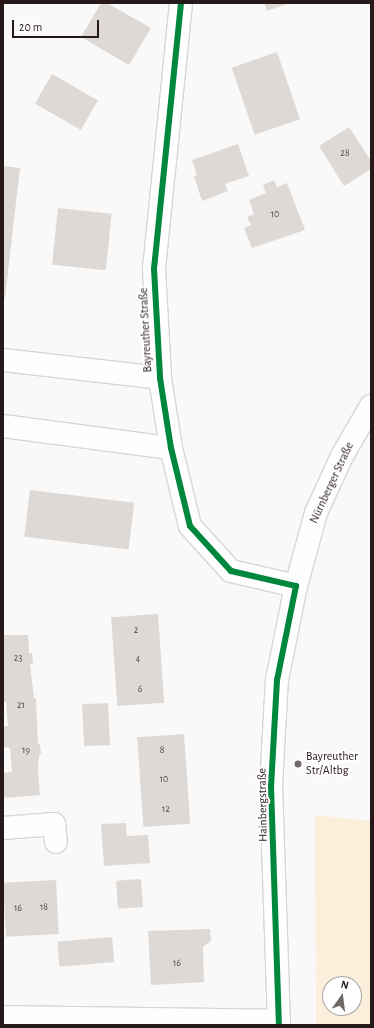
<!DOCTYPE html>
<html>
<head>
<meta charset="utf-8">
<style>
	body { margin:0 }
	#map { position:relative; width:374px; height:1028px; overflow:hidden; background:#f9f9f9; font-family:"Alegreya Sans",sans-serif }
	div>[style] { position:absolute }
	[style*='--x'] { left:calc(var(--x)*1px); top:calc(var(--y)*1px); width:calc(var(--w)*1px); rotate:calc(var(--a)*1deg) }
	.green>* { inset:0; background:#fbefdc }
	.building>* { inset:0; background:#dfd9d5; transform-origin:0 0 }
	.roads { filter:drop-shadow(1px 0 #dcd4d4) drop-shadow(-1px 0 #dcd4d4) drop-shadow(0 1px #dcd4d4) drop-shadow(0 -1px #dcd4d4) }
	.street>* { height:22px; margin:-11px; padding:0 11px; transform-origin:11px; border-radius:11px; background:#fefefe }
	.secondary>* { height:22px; margin:-11px; padding:0 11px; transform-origin:11px; border-radius:11px; background:#fefefe }
	.cycleway>* { height:6px; margin:-3px; padding:0 3px; transform-origin:3px; border-radius:3px; background:#00873e }
	.dots>* { width:11px; height:11px; translate:-50% -50%; box-sizing:border-box; border:2px solid #fff; border-radius:50% }
	span { translate:-50% -50%; white-space:nowrap; text-align:center; line-height:1.15; -webkit-text-stroke:4px #fff; paint-order:stroke }
	.number-label { font-size:10px; color:#554948 }
	.number-label span { -webkit-text-stroke-width:0 }
	.street-label { font-size:12px; color:#271919 }
	.poi-label { font-size:12px; color:#271919 }
	.left { translate:0 -50%; text-align:left }
	.frame { position:absolute; inset:0; border:4px solid #271919; pointer-events:none }
	.north { position:absolute; left:322px; top:976px; width:40px; height:40px; box-sizing:border-box; background:#fff; border:1px solid #a9a3a3; border-radius:50%; rotate:14deg; font-size:11px; font-weight:700; line-height:16px; text-align:center; color:#271919 }
	.north::after { content:''; display:block; margin:auto; width:14px; height:18px; background:#706767; clip-path:polygon(50% 0,100% 100%,50% 72%,0 100%) }
	.scale { position:absolute; left:12px; top:20px; width:87px; height:18px; box-sizing:border-box; border:2px solid #271919; border-top:0; padding-left:5px; font-size:12px; line-height:14px; white-space:nowrap; color:#271919; -webkit-text-stroke:3px #fff; paint-order:stroke }
</style>
</head>
<body>
<div id="map">
	<div class="green">
		<i style="clip-path:polygon(evenodd,315px 815px,371px 821px,371px 1025px,316px 1025px,315px 815px,330px 984px,354px 984px,354px 1008px,330px 1008px,330px 984px)"></i>
	</div>
	<div class="building">
		<i style="clip-path:polygon(101px 3px,107px 3px,151px 28px,129px 65px,81px 37px)"></i>
		<i style="clip-path:polygon(264px 3px,290px 3px,267px 11px)"></i>
		<i style="left:277px;top:52px;width:71px;height:48px;rotate:71deg"></i>
		<i style="left:52px;top:74px;width:53px;height:34px;rotate:30deg"></i>
		<i style="clip-path:polygon(349px 127px,371px 161px,371px 169px,344px 186px,319px 146px)"></i>
		<i style="clip-path:polygon(238px 144px,249px 176px,225px 184px,228px 191px,202px 201px,194px 176px,197px 175px,192px 160px)"></i>
		<i style="clip-path:polygon(3px 166px,20px 168px,5px 298px,3px 297px)"></i>
		<i style="clip-path:polygon(274px 180px,277px 187px,287px 183px,305px 230px,252px 248px,244px 228px,251px 225px,247px 217px,254px 214px,249px 200px,266px 193px,263px 185px)"></i>
		<i style="left:58px;top:208px;width:54px;height:57px;rotate:6deg"></i>
		<i style="left:30px;top:490px;width:105px;height:47px;rotate:7deg"></i>
		<i style="left:158px;top:614px;width:89px;height:47px;rotate:86deg"></i>
		<i style="clip-path:polygon(3px 635px,28px 635px,29px 653px,32px 653px,33px 664px,30px 664px,34px 698px,36px 698px,38px 744px,40px 744px,41px 754px,39px 755px,38px 770px,40px 795px,3px 798px,3px 773px,12px 772px,10px 748px,3px 747px,3px 726px,8px 726px,6px 702px,3px 702px)"></i>
		<i style="left:108px;top:703px;width:42px;height:26px;rotate:87deg"></i>
		<i style="left:184px;top:734px;width:90px;height:47px;rotate:86deg"></i>
		<i style="clip-path:polygon(126px 823px,127px 836px,148px 835px,150px 863px,104px 866px,101px 824px)"></i>
		<i style="left:141px;top:879px;width:28px;height:25px;rotate:86deg"></i>
		<i style="left:56px;top:880px;width:54px;height:53px;rotate:87deg"></i>
		<i style="clip-path:polygon(210px 929px,211px 941px,203px 947px,204px 982px,151px 985px,148px 931px)"></i>
		<i style="left:112px;top:937px;width:25px;height:55px;rotate:85deg"></i>
	</div>
	<div class="roads">
		<div class="street">
			<i style="--x:3;--y:360;--w:158;--a:6.5"></i>
			<i style="--x:3;--y:426;--w:169;--a:7.5"></i>
			<i style="--x:3;--y:828;--w:51;--a:-4.5"></i>
			<i style="--x:54;--y:824;--w:18;--a:84"></i>
			<i style="--x:3;--y:1017;--w:276;--a:0.8"></i>
		</div>
		<div class="secondary">
			<i style="--x:181;--y:3;--w:267;--a:95.8"></i>
			<i style="--x:154;--y:269;--w:109;--a:86.8"></i>
			<i style="--x:160;--y:378;--w:71;--a:81.1"></i>
			<i style="--x:171;--y:448;--w:80;--a:76.3"></i>
			<i style="--x:190;--y:526;--w:61;--a:47.7"></i>
			<i style="--x:231;--y:571;--w:67;--a:13"></i>
			<i style="--x:279;--y:1025;--w:239;--a:-91.9"></i>
			<i style="--x:271;--y:786;--w:106;--a:-86.8"></i>
			<i style="--x:277;--y:680;--w:96;--a:-78.6"></i>
			<i style="--x:296;--y:586;--w:76;--a:-74.7"></i>
			<i style="--x:316;--y:513;--w:63;--a:-65.5"></i>
			<i style="--x:342;--y:456;--w:58;--a:-59.9"></i>
		</div>
	</div>
	<div class="cycleway">
		<i style="--x:181;--y:3;--w:267;--a:95.8"></i>
		<i style="--x:154;--y:269;--w:109;--a:86.8"></i>
		<i style="--x:160;--y:378;--w:71;--a:81.1"></i>
		<i style="--x:171;--y:448;--w:80;--a:76.3"></i>
		<i style="--x:190;--y:526;--w:61;--a:47.7"></i>
		<i style="--x:231;--y:571;--w:67;--a:13"></i>
		<i style="--x:296;--y:586;--w:96;--a:101.4"></i>
		<i style="--x:277;--y:680;--w:106;--a:93.2"></i>
		<i style="--x:271;--y:786;--w:239;--a:88.1"></i>
	</div>
	<div class="dots">
		<i style="left:298px;top:764px;background:#706767"></i>
	</div>
	<div class="number-label">
		<span style="left:345px;top:154px">28</span>
		<span style="left:275px;top:215px">10</span>
		<span style="left:136px;top:631px">2</span>
		<span style="left:18px;top:659px">23</span>
		<span style="left:138px;top:660px">4</span>
		<span style="left:140px;top:690px">6</span>
		<span style="left:21px;top:706px">21</span>
		<span style="left:26px;top:751px">19</span>
		<span style="left:162px;top:751px">8</span>
		<span style="left:164px;top:780px">10</span>
		<span style="left:166px;top:810px">12</span>
		<span style="left:44px;top:908px">18</span>
		<span style="left:18px;top:909px">16</span>
		<span style="left:177px;top:964px">16</span>
	</div>
	<div class="street-label">
		<span style="left:146px;top:330px;rotate:-93deg">Bayreuther Straße</span>
		<span style="left:332px;top:483px;rotate:-65deg">Nürnberger Straße</span>
		<span style="left:263px;top:805px;rotate:-91deg">Hainbergstraße</span>
	</div>
	<div class="poi-label">
		<span class="left" style="left:306px;top:764px">Bayreuther<br>Str/Altbg</span>
	</div>
	<div class="frame"></div>
	<div class="north">N</div>
	<div class="scale">20 m</div>
</div>
</body>
</html>
